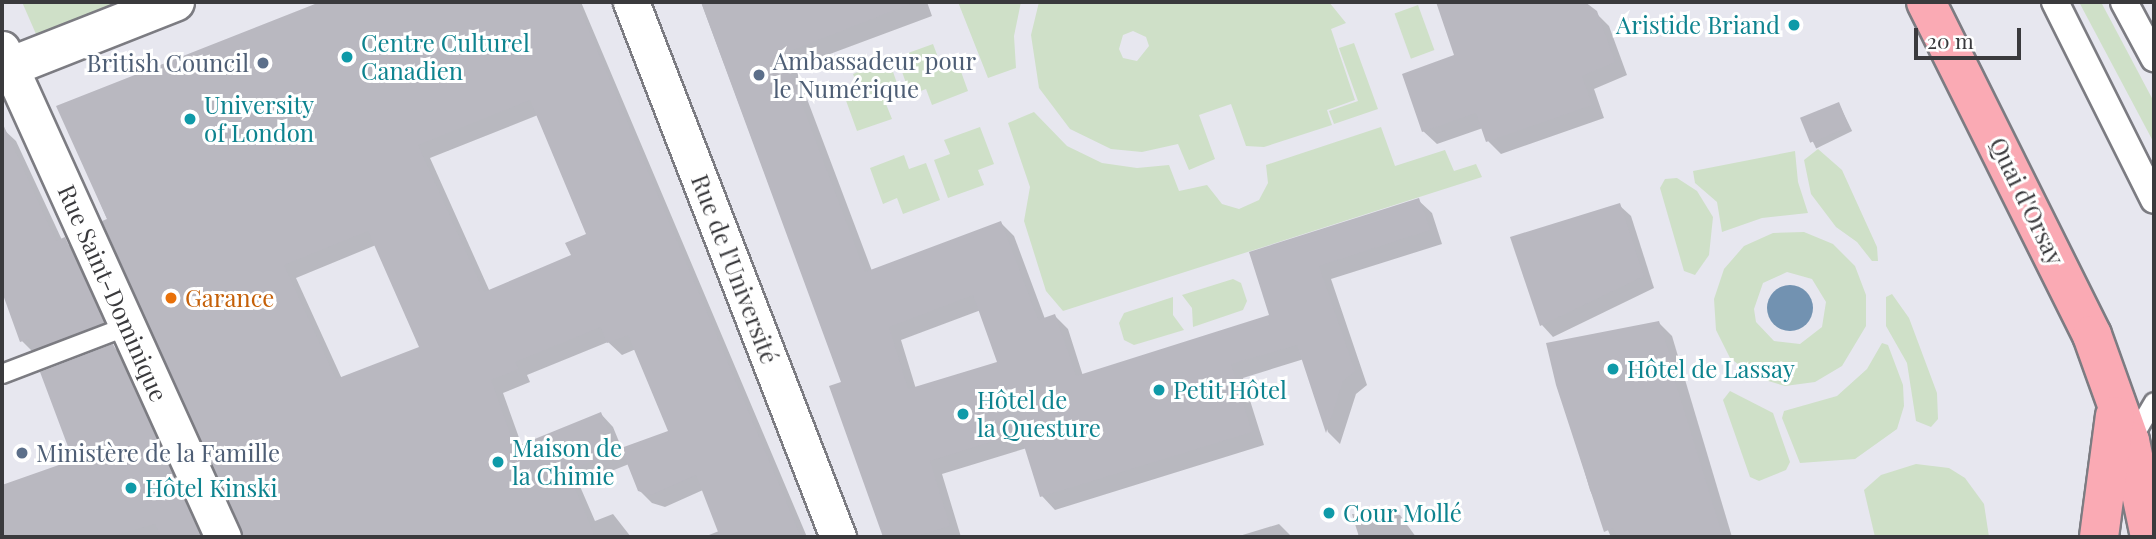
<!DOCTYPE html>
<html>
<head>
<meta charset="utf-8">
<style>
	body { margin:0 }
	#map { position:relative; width:2156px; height:539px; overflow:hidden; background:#e7e7ef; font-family:"Playfair Display",serif }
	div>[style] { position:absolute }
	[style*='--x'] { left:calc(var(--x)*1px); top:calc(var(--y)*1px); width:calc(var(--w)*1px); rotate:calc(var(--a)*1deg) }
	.green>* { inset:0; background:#cfe0c8; transform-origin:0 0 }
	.water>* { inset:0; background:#7292b1 }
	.round { border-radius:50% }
	.shadow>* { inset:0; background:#0003; transform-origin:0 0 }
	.building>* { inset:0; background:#b9b8c0; transform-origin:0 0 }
	.roads { filter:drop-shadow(2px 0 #7c7c82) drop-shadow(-2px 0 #7c7c82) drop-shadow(0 2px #7c7c82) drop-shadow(0 -2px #7c7c82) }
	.service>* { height:18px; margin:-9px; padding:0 9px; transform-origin:9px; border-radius:9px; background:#fff }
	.pedestrian>* { height:26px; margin:-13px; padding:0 13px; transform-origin:13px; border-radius:13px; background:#fff }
	.minor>* { height:35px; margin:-17.5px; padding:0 17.5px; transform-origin:17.5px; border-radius:17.5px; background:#fff }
	.tertiary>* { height:38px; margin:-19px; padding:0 19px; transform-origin:19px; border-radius:19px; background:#fff }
	.primary>* { height:38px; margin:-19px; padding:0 19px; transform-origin:19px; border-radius:19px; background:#faaab4 }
	.dots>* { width:19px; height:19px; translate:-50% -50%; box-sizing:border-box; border:4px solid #fff; border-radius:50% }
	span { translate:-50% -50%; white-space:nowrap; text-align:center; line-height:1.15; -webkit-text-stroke:6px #fff; paint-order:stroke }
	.culture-label { font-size:24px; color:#0d838f }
	.right { translate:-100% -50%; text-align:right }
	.left { translate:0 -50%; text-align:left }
	.service-label { font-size:24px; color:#4e5e75 }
	.street-label { font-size:24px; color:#3a3a3d }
	.food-label { font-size:24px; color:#c56008 }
	.frame { position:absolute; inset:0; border:4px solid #3a3a3d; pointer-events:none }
	.scale { position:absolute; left:1914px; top:28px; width:107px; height:32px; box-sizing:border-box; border:4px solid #3a3a3d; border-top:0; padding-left:9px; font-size:21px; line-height:24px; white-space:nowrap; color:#3a3a3d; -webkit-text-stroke:5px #fff; paint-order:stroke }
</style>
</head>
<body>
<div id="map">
	<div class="green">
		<i style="clip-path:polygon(22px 2px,118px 2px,36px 34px)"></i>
		<i style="clip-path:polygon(958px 2px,1021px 2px,1014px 36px,1016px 68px,988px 78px)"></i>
		<i style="clip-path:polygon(evenodd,1039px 2px,1329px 2px,1346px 23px,1331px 29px,1355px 100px,1327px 110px,1332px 125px,1264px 147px,1246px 146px,1231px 104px,1199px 115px,1215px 159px,1189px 170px,1178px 144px,1142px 152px,1111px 149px,1070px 129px,1039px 88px,1031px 35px,1039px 2px,1133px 31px,1146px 37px,1149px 46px,1137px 61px,1123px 58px,1119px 49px,1123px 35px,1133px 31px)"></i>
		<i style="clip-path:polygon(2079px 2px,2101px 2px,2154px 102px,2154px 143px)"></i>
		<i style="left:1418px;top:5px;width:48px;height:25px;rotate:70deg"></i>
		<i style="clip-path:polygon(1354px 43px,1378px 109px,1334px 124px,1329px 111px,1358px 101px,1339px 48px)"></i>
		<i style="clip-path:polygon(933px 44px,939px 60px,955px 55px,968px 91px,932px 105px,926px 89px,910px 95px,897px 57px)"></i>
		<i style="clip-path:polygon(889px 60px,902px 98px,886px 104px,892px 119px,857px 131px,844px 95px,859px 89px,853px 74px)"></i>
		<i style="clip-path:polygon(1034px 112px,1067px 146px,1102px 163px,1137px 168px,1169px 165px,1179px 191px,1207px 185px,1222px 204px,1239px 209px,1259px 200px,1268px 183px,1266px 165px,1381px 127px,1395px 166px,1445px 150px,1454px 171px,1476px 164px,1482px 177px,1063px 311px,1046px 291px,1024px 221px,1030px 187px,1008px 123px)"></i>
		<i style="clip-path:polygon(980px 127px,994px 164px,978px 170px,984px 185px,948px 198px,934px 160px,950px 154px,944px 140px)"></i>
		<i style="clip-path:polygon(1818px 149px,1842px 170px,1877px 247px,1878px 261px,1872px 261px,1857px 242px,1836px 227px,1811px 194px,1804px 160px)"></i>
		<i style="clip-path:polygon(1795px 151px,1798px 182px,1808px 213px,1762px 218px,1722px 232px,1717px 202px,1695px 183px,1693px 171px)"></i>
		<i style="clip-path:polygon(904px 155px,909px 169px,926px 163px,940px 200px,903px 214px,897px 198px,883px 204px,870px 168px)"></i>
		<i style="clip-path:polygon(1677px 178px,1697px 191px,1713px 217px,1709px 255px,1695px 275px,1684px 271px,1660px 188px,1665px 179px)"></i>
		<i style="clip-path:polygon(evenodd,1804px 232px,1833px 244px,1855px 266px,1866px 295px,1866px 326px,1842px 366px,1815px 382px,1785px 386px,1755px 377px,1730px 358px,1716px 330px,1714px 299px,1724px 269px,1744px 246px,1773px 233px,1804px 232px,1787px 272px,1812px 279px,1826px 302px,1822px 327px,1800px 344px,1774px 341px,1756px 322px,1754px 309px,1763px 283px,1787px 272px)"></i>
		<i style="clip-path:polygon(1233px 279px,1241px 283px,1247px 301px,1243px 310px,1193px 327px,1192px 308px,1182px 295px)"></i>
		<i style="clip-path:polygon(1892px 294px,1909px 318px,1937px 393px,1938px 419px,1931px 427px,1916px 421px,1907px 363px,1886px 326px,1886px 297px)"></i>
		<i style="clip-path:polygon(1173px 297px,1173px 315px,1184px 330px,1134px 345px,1124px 340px,1119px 323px,1124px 313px)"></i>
		<i style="clip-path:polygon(1882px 343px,1888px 345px,1903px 385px,1904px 406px,1897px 429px,1855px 459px,1800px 463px,1782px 418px,1784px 411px,1837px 396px,1867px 369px)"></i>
		<i style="clip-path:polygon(1730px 391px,1773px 413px,1790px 462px,1786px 470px,1759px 481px,1750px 477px,1723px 400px)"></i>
		<i style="clip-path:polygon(1916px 464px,1949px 468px,1965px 478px,1984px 504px,1989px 537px,1875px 537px,1864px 490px,1881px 475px)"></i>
	</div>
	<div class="water">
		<i class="round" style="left:1767px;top:285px;width:46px;height:46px"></i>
	</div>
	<div class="shadow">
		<i style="clip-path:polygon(evenodd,325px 2px,581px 2px,807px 537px,704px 537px,719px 531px,703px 490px,665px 507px,652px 503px,639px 490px,629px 464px,579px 484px,595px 521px,613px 514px,631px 537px,244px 537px,59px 107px,325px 2px,538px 115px,588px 235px,573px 256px,490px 292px,430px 158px,538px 115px,325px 2px,376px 245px,422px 348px,342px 379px,296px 278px,376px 245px,325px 2px,608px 342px,622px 355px,636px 349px,671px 432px,622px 449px,613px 427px,601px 414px,522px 446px,503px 393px,530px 382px,527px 375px,608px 342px)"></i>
		<i style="clip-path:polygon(evenodd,701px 2px,927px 2px,932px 16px,795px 67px,872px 271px,1001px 223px,1014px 236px,1045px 319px,1055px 316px,1068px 329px,1083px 376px,1272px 316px,1251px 253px,1418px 200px,1432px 213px,1442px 244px,1331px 279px,1367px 385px,1356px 394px,1340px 444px,1328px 432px,1304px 359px,1243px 378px,1264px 445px,1055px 510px,1042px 496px,1027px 448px,942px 474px,961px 537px,884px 537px,831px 387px,843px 383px,701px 2px,981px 310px,999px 363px,916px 389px,901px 340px,981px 310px)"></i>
		<i style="clip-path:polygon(1437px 2px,1580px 2px,1595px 12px,1609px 26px,1627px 75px,1594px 89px,1604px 118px,1501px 154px,1488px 141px,1483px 128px,1437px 144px,1423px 131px,1456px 56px)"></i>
		<i style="left:1839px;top:104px;width:30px;height:40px;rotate:64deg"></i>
		<i style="clip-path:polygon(2px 128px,16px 141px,62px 240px,77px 252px,116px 336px,35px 354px,22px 341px,2px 289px)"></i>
		<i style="clip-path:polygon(1619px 205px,1631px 216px,1654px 288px,1553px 337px,1542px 325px,1512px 238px)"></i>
		<i style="clip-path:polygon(1659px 323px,1672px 336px,1732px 537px,1611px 537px,1590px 490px,1548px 345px)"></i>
		<i style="clip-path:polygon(113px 346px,126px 359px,207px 537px,2px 537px,2px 487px,75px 461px)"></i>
		<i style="clip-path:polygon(1352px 514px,1400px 515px,1416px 537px,1359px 537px)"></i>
		<i style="clip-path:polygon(1279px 524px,1292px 537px,1236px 537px)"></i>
	</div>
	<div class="building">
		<i style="clip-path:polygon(evenodd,320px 2px,577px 2px,801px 537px,720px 537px,696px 475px,651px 495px,638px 491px,621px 448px,668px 431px,628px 335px,607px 343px,601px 327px,515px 362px,519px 369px,491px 380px,515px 447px,601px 412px,616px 452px,568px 471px,595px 537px,243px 537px,102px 221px,107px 219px,56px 106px,320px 2px,530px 100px,586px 234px,565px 243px,571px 255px,484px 292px,418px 145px,530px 100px,320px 2px,368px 231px,419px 347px,336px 379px,284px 265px,368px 231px)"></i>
		<i style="clip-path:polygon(evenodd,701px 2px,915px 2px,783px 54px,865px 272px,1001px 221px,1038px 320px,1055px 314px,1076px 376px,1269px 315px,1249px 252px,1419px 198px,1430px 230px,1319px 266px,1355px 371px,1343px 381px,1326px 433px,1297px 345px,1231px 364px,1252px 432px,1040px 497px,1020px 433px,930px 461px,950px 526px,914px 537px,883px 537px,829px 386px,841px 382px,701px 2px,973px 295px,997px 362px,908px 389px,889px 327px,973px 295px)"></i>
		<i style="clip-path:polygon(1436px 2px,1585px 2px,1597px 11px,1615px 62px,1582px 76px,1592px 105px,1486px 142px,1476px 113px,1422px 132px,1402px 74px,1454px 55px)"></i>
		<i style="left:1839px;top:102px;width:27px;height:42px;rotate:68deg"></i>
		<i style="clip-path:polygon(2px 122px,56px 241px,65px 237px,104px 323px,33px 350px,29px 339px,20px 342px,2px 292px)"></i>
		<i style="clip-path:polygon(1620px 203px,1644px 276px,1540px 326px,1510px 237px)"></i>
		<i style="clip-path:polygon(1659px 321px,1678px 380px,1675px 381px,1723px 537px,1617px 537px,1613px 528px,1604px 532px,1556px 385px,1546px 343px)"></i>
		<i style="clip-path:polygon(113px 344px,201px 537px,161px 537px,155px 524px,108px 537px,2px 537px,2px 485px,73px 460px,40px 372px)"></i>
	</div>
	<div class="roads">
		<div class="service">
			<i style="--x:2;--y:374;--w:135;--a:-20.9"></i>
			<i style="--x:2131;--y:441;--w:45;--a:-59.5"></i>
		</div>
		<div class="pedestrian">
			<i style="--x:2055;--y:2;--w:221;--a:63.4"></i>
			<i style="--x:2124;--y:2;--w:64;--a:61.8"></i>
		</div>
		<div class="minor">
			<i style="--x:631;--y:2;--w:574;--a:68.85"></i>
			<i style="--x:2;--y:49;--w:536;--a:65.64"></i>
		</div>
		<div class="tertiary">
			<i style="--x:2;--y:70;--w:186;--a:-21.5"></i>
		</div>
		<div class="primary">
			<i style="--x:1926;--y:2;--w:372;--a:63.5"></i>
			<i style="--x:2092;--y:335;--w:113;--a:70.3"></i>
			<i style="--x:2130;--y:441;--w:98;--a:78.2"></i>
			<i style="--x:2099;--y:537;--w:122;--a:-82.5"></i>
		</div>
	</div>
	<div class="dots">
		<i style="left:1794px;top:25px;background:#0f9aa8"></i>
		<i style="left:347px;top:57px;background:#0f9aa8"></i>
		<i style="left:263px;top:63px;background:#5c6f8a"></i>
		<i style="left:759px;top:75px;background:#5c6f8a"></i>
		<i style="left:190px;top:119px;background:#0f9aa8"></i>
		<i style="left:171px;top:298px;background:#e8710a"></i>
		<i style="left:1613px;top:369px;background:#0f9aa8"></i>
		<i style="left:1159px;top:390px;background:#0f9aa8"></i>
		<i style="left:963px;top:414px;background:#0f9aa8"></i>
		<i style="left:22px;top:453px;background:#5c6f8a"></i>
		<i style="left:498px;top:462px;background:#0f9aa8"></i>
		<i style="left:131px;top:488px;background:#0f9aa8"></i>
		<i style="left:1329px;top:513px;background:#0f9aa8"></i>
	</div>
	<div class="culture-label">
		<span class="right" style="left:1780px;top:25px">Aristide Briand</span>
		<span class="left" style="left:361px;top:57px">Centre Culturel<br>Canadien</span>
		<span class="left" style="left:204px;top:119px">University<br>of London</span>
		<span class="left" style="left:1627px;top:369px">Hôtel de Lassay</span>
		<span class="left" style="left:1173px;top:390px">Petit Hôtel</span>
		<span class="left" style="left:977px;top:414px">Hôtel de<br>la Questure</span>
		<span class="left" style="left:512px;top:462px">Maison de<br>la Chimie</span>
		<span class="left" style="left:145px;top:488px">Hôtel Kinski</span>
		<span class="left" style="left:1343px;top:513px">Cour Mollé</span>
	</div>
	<div class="service-label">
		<span class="left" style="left:773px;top:75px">Ambassadeur pour<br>le Numérique</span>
		<span class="right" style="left:249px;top:63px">British Council</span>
		<span class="left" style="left:36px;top:453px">Ministère de la Famille</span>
	</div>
	<div class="street-label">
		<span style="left:2027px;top:201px;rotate:64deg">Quai d'Orsay</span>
		<span style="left:735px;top:269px;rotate:69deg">Rue de l'Université</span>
		<span style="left:113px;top:293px;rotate:66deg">Rue Saint-Dominique</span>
	</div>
	<div class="food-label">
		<span class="left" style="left:185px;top:298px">Garance</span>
	</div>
	<div class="frame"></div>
	<div class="scale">20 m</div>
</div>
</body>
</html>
